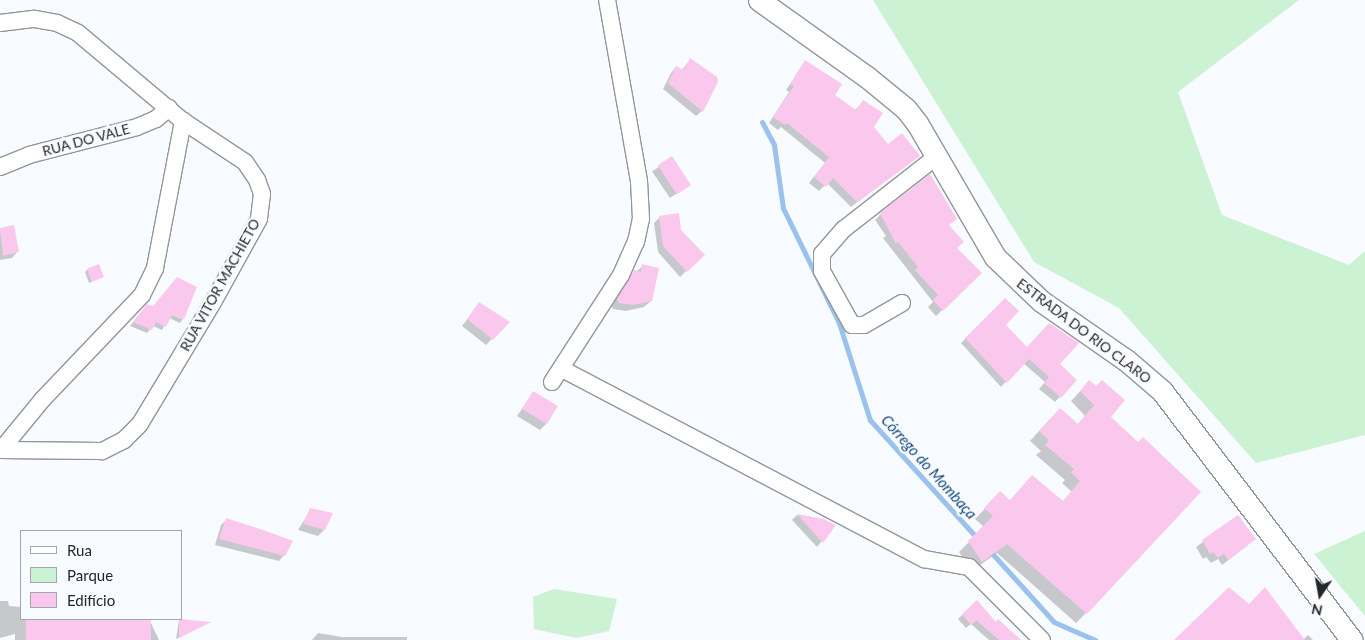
<!DOCTYPE html>
<html>
<head>
<meta charset="utf-8">
<style>
	body { margin:0 }
	#map { position:relative; width:1365px; height:640px; overflow:hidden; background:#f8fbff; font-family:Lato,sans-serif }
	div>[style] { position:absolute }
	[style*='--x'] { left:calc(var(--x)*1px); top:calc(var(--y)*1px); width:calc(var(--w)*1px); rotate:calc(var(--a)*1deg) }
	.green>* { inset:0; background:#cbf2d2 }
	.shadow>* { inset:0; background:#0003; transform-origin:0 0 }
	.stream>* { height:5px; margin:-2.5px; padding:0 2.5px; transform-origin:2.5px; border-radius:2.5px; background:#9bc1ed }
	.building>* { inset:0; background:#fbc8ed; transform-origin:0 0 }
	.roads { filter:drop-shadow(1px 0 #93969b) drop-shadow(-1px 0 #93969b) drop-shadow(0 1px #93969b) drop-shadow(0 -1px #93969b) }
	.minor>* { height:16px; margin:-8px; padding:0 8px; transform-origin:8px; border-radius:8px; background:#fff }
	.major>* { height:21px; margin:-10.5px; padding:0 10.5px; transform-origin:10.5px; border-radius:10.5px; background:#fff }
	span { translate:-50% -50%; white-space:nowrap; text-align:center; line-height:1.15; -webkit-text-stroke:5px #f8fbff; paint-order:stroke }
	.street-label { font-size:14px; color:#252628 }
	.water-label { font-size:15px; color:#11477c; font-style:italic }
	.legend { position:absolute; left:20px; top:530px; width:162px; height:90px; box-sizing:border-box; background:#f8fbff; border:1px solid #a4a6a9; margin:0; padding:6px 9px; list-style:none; font-size:15px; color:#252628 }
	.legend li { display:flex; align-items:center; gap:10px; height:25px }
	.legend b { width:25px; border:1px solid #a4a6a9 }
	.north { position:absolute; left:1295px; top:570px; width:50px; height:50px; -webkit-text-stroke:4px #f8fbff; paint-order:stroke; rotate:192deg; font-size:14px; font-weight:700; line-height:20px; text-align:center; color:#252628 }
	.north::after { content:''; display:block; margin:auto; width:18px; height:22px; background:#252628; clip-path:polygon(50% 0,100% 100%,50% 72%,0 100%) }
</style>
</head>
<body>
<div id="map">
	<div class="green">
		<i style="clip-path:polygon(873px 0,1299px 0,1178px 92px,1222px 215px,1349px 265px,1365px 251px,1365px 435px,1256px 463px,1119px 308px,1034px 262px)"></i>
		<i style="clip-path:polygon(1365px 531px,1365px 616px,1314px 554px)"></i>
		<i style="clip-path:polygon(554px 589px,617px 599px,609px 631px,576px 638px,534px 629px,533px 597px)"></i>
	</div>
	<div class="shadow">
		<i style="clip-path:polygon(690px 60px,702px 111px,696px 116px,663px 89px,671px 73px,676px 67px,682px 70px)"></i>
		<i style="clip-path:polygon(805px 62px,833px 96px,855px 110px,863px 102px,873px 127px,888px 146px,919px 156px,851px 207px,827px 183px,819px 191px,809px 183px,825px 163px,781px 127px,778px 130px,769px 123px,789px 92px,786px 90px)"></i>
		<i style="left:672px;top:158px;width:32px;height:24px;rotate:56deg"></i>
		<i style="clip-path:polygon(881px 214px,948px 226px,956px 249px,980px 273px,936px 316px,928px 307px,933px 302px,883px 238px,886px 236px,875px 220px)"></i>
		<i style="clip-path:polygon(660px 217px,680px 231px,703px 255px,680px 277px,658px 252px,654px 223px)"></i>
		<i style="clip-path:polygon(13px 226px,18px 251px,12px 258px,0 260px,0 229px)"></i>
		<i style="clip-path:polygon(643px 266px,651px 301px,644px 307px,626px 311px,613px 309px,612px 306px,628px 278px)"></i>
		<i style="clip-path:polygon(88px 269px,102px 276px,89px 283px,85px 272px)"></i>
		<i style="clip-path:polygon(1005px 299px,1004px 325px,1026px 349px,1058px 365px,1075px 380px,1055px 402px,1039px 389px,1045px 382px,1023px 363px,1001px 387px,961px 343px)"></i>
		<i style="clip-path:polygon(480px 303px,508px 322px,486px 345px,462px 326px)"></i>
		<i style="clip-path:polygon(153px 308px,183px 319px,180px 323px,169px 318px,162px 330px,153px 326px,147px 333px,130px 326px,144px 309px)"></i>
		<i style="clip-path:polygon(1089px 382px,1109px 417px,1086px 613px,1076px 623px,997px 553px,972px 571px,959px 552px,984px 527px,975px 519px,1000px 493px,1009px 502px,1062px 502px,1072px 492px,1062px 483px,1065px 480px,1036px 455px,1041px 451px,1030px 441px,1050px 419px,1077px 425px,1085px 416px,1071px 401px)"></i>
		<i style="clip-path:polygon(533px 393px,546px 424px,540px 430px,517px 416px)"></i>
		<i style="clip-path:polygon(311px 509px,324px 530px,318px 536px,298px 530px)"></i>
		<i style="clip-path:polygon(797px 515px,834px 526px,817px 547px,792px 520px)"></i>
		<i style="clip-path:polygon(1237px 517px,1248px 545px,1222px 565px,1218px 559px,1211px 563px,1206px 557px,1203px 559px,1196px 547px)"></i>
		<i style="clip-path:polygon(226px 520px,284px 555px,279px 561px,215px 545px,221px 525px)"></i>
		<i style="clip-path:polygon(0 601px,8px 601px,9px 606px,21px 607px,21px 619px,150px 621px,159px 640px,15px 640px,15px 634px,0 638px)"></i>
		<i style="clip-path:polygon(977px 601px,995px 624px,1013px 640px,989px 640px,971px 624px,966px 628px,958px 619px)"></i>
		<i style="clip-path:polygon(179px 620px,208px 623px,176px 639px)"></i>
		<i style="clip-path:polygon(318px 633px,342px 637px,407px 637px,407px 640px,312px 640px)"></i>
		<i style="clip-path:polygon(1308px 635px,1313px 640px,1303px 640px)"></i>
	</div>
	<div class="stream">
		<i style="--x:762;--y:122;--w:26;--a:62"></i>
		<i style="--x:774;--y:145;--w:64;--a:81.9"></i>
		<i style="--x:783;--y:208;--w:128;--a:64"></i>
		<i style="--x:839;--y:323;--w:102;--a:72.3"></i>
		<i style="--x:870;--y:420;--w:161;--a:47.8"></i>
		<i style="--x:989;--y:550;--w:97;--a:47.9"></i>
		<i style="--x:1054;--y:622;--w:45;--a:23.7"></i>
	</div>
	<div class="building">
		<i style="clip-path:polygon(690px 58px,717px 77px,718px 82px,703px 112px,668px 83px,676px 66px,684px 70px)"></i>
		<i style="clip-path:polygon(805px 60px,842px 84px,835px 95px,856px 110px,863px 100px,883px 113px,874px 127px,888px 144px,902px 133px,920px 156px,857px 202px,833px 178px,826px 187px,814px 177px,829px 157px,787px 123px,785px 125px,773px 117px,794px 86px,790px 84px)"></i>
		<i style="left:672px;top:156px;width:35px;height:17px;rotate:57deg"></i>
		<i style="clip-path:polygon(930px 174px,957px 219px,949px 225px,964px 242px,957px 248px,982px 273px,943px 311px,933px 300px,938px 295px,915px 270px,918px 267px,898px 242px,896px 244px,880px 213px)"></i>
		<i style="clip-path:polygon(679px 213px,681px 230px,705px 255px,687px 272px,663px 246px,659px 216px)"></i>
		<i style="clip-path:polygon(14px 225px,19px 252px,3px 256px,0 228px)"></i>
		<i style="left:99px;top:264px;width:14px;height:13px;rotate:69deg"></i>
		<i style="clip-path:polygon(642px 264px,659px 268px,652px 301px,633px 305px,619px 303px,617px 299px,634px 270px,641px 272px)"></i>
		<i style="clip-path:polygon(177px 277px,197px 287px,184px 319px,172px 315px,166px 327px,156px 322px,152px 330px,133px 322px,147px 304px,153px 306px)"></i>
		<i style="clip-path:polygon(1005px 298px,1019px 311px,1006px 325px,1027px 347px,1049px 323px,1079px 343px,1060px 364px,1077px 380px,1061px 398px,1044px 383px,1049px 377px,1029px 359px,1007px 383px,965px 338px)"></i>
		<i style="clip-path:polygon(479px 302px,510px 322px,493px 340px,467px 319px)"></i>
		<i style="clip-path:polygon(1089px 380px,1096px 386px,1102px 380px,1125px 400px,1111px 417px,1138px 442px,1143px 437px,1201px 492px,1087px 614px,1007px 544px,982px 562px,968px 541px,993px 516px,984px 508px,1000px 491px,1010px 500px,1032px 475px,1063px 501px,1080px 481px,1071px 472px,1074px 469px,1045px 445px,1049px 440px,1039px 431px,1060px 408px,1078px 424px,1094px 405px,1080px 391px)"></i>
		<i style="left:533px;top:391px;width:29px;height:21px;rotate:31deg"></i>
		<i style="clip-path:polygon(310px 508px,333px 513px,325px 530px,303px 524px)"></i>
		<i style="clip-path:polygon(797px 514px,823px 519px,836px 525px,823px 543px)"></i>
		<i style="clip-path:polygon(1238px 515px,1256px 539px,1228px 560px,1224px 554px,1218px 558px,1213px 552px,1210px 554px,1202px 540px)"></i>
		<i style="clip-path:polygon(226px 518px,266px 531px,293px 541px,285px 556px,219px 539px)"></i>
		<i style="clip-path:polygon(1229px 587px,1249px 604px,1265px 587px,1305px 640px,1174px 640px)"></i>
		<i style="clip-path:polygon(977px 600px,996px 622px,998px 619px,1021px 640px,999px 640px,976px 620px,971px 625px,962px 614px)"></i>
		<i style="left:26px;top:619px;width:125px;height:21px"></i>
		<i style="clip-path:polygon(179px 619px,181px 619px,211px 622px,179px 638px)"></i>
	</div>
	<div class="roads">
		<div class="minor">
			<i style="--x:0;--y:23;--w:35;--a:-7"></i>
			<i style="--x:35;--y:19;--w:22;--a:10"></i>
			<i style="--x:57;--y:23;--w:23;--a:25"></i>
			<i style="--x:78;--y:33;--w:137;--a:40"></i>
			<i style="--x:183;--y:121;--w:74;--a:33.5"></i>
			<i style="--x:245;--y:162;--w:22;--a:56"></i>
			<i style="--x:257;--y:180;--w:15;--a:70"></i>
			<i style="--x:262;--y:194;--w:25;--a:97"></i>
			<i style="--x:259;--y:219;--w:97;--a:118.9"></i>
			<i style="--x:212;--y:304;--w:140;--a:121"></i>
			<i style="--x:140;--y:424;--w:23;--a:135"></i>
			<i style="--x:124;--y:440;--w:25;--a:153"></i>
			<i style="--x:102;--y:451;--w:102;--a:-179.4"></i>
			<i style="--x:0;--y:167;--w:31;--a:-22"></i>
			<i style="--x:29;--y:155;--w:112;--a:-14.5"></i>
			<i style="--x:137;--y:127;--w:21;--a:-23"></i>
			<i style="--x:156;--y:119;--w:17;--a:-40"></i>
			<i style="--x:902;--y:303;--w:44;--a:149.9"></i>
			<i style="--x:864;--y:325;--w:12;--a:180"></i>
			<i style="--x:852;--y:325;--w:62;--a:-119.1"></i>
			<i style="--x:822;--y:271;--w:17;--a:-90"></i>
			<i style="--x:822;--y:254;--w:33;--a:-49"></i>
			<i style="--x:844;--y:229;--w:118;--a:-38.1"></i>
			<i style="--x:562;--y:369;--w:409;--a:27.7"></i>
			<i style="--x:924;--y:559;--w:46;--a:10.1"></i>
			<i style="--x:969;--y:567;--w:103;--a:45"></i>
			<i style="--x:552;--y:382;--w:127;--a:-57.2"></i>
			<i style="--x:621;--y:275;--w:36;--a:-66"></i>
			<i style="--x:636;--y:242;--w:24;--a:-78"></i>
			<i style="--x:641;--y:219;--w:38;--a:-93"></i>
			<i style="--x:639;--y:181;--w:184;--a:-100"></i>
			<i style="--x:1;--y:450;--w:65;--a:-50.6"></i>
			<i style="--x:42;--y:400;--w:145;--a:-46.4"></i>
			<i style="--x:142;--y:295;--w:30;--a:-64"></i>
			<i style="--x:155;--y:268;--w:150;--a:-79.2"></i>
		</div>
		<div class="major">
			<i style="--x:759;--y:0;--w:133;--a:35.5"></i>
			<i style="--x:867;--y:77;--w:50;--a:39.4"></i>
			<i style="--x:906;--y:109;--w:18;--a:52"></i>
			<i style="--x:917;--y:123;--w:155;--a:59.8"></i>
			<i style="--x:995;--y:257;--w:64;--a:43.7"></i>
			<i style="--x:1041;--y:301;--w:103;--a:34.8"></i>
			<i style="--x:1126;--y:360;--w:48;--a:40.7"></i>
			<i style="--x:1162;--y:391;--w:313;--a:52.7"></i>
		</div>
	</div>
	<div class="street-label">
		<span style="left:86px;top:140px;rotate:-15deg">RUA DO VALE</span>
		<span style="left:220px;top:285px;rotate:-61deg">RUA VITOR MACHIETO</span>
		<span style="left:1084px;top:331px;rotate:37deg">ESTRADA DO RIO CLARO</span>
	</div>
	<div class="water-label">
		<span style="left:929px;top:467px;rotate:48deg">Córrego do Mombaça</span>
	</div>
	<ul class="legend">
	<li><b style="height:6px;background:#fff"></b>Rua</li>
	<li><b style="height:14px;background:#cbf2d2"></b>Parque</li>
	<li><b style="height:14px;background:#fbc8ed"></b>Edifício</li>
	</ul>
	<div class="north">N</div>
</div>
</body>
</html>
